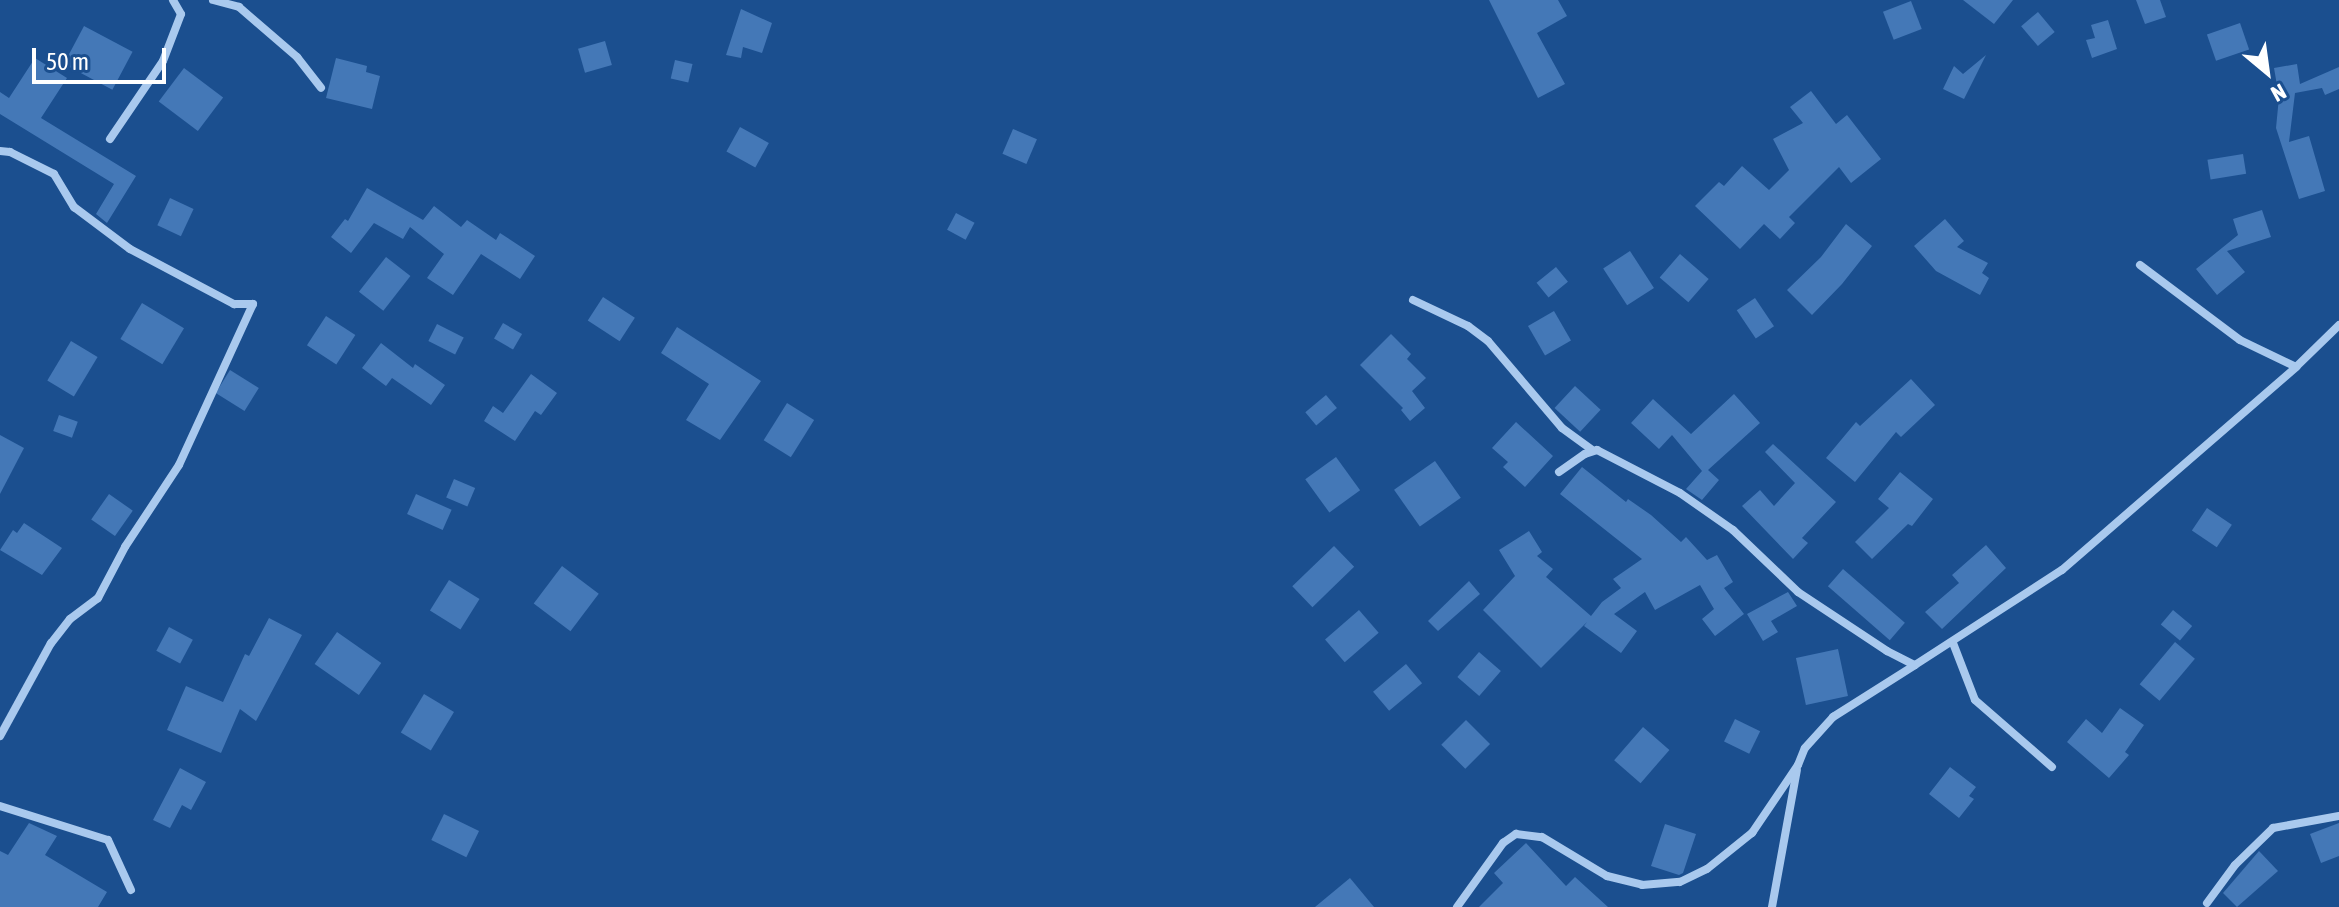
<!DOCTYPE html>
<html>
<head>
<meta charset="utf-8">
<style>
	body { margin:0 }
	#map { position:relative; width:2339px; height:907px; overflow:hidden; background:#1b4f8f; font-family:"Asap Condensed",sans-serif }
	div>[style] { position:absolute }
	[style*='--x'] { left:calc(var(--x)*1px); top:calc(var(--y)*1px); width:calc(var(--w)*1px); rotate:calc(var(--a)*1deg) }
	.building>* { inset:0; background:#4478b7; transform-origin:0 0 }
	.minor>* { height:8px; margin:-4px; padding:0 4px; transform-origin:4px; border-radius:4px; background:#a9c9ee }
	span { translate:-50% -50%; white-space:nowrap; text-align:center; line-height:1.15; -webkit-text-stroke:7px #1b4f8f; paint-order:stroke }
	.north { position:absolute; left:2227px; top:32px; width:80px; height:80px; -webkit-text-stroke:6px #1b4f8f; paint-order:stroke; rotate:151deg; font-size:22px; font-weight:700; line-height:32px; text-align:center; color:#fff }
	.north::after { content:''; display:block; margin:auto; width:28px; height:36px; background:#fff; clip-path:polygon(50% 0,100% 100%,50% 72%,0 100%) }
	.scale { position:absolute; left:32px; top:48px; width:134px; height:36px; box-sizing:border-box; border:4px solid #fff; border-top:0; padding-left:10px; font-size:24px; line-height:28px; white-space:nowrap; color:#fff; -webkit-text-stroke:6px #1b4f8f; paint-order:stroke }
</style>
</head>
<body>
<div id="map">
	<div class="building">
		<i style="clip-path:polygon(1489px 0,1558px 0,1567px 16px,1537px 33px,1565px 84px,1538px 98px)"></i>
		<i style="clip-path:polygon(1963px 0,2013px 0,1994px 24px)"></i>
		<i style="clip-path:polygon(2136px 0,2160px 0,2166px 17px,2145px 24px)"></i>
		<i style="left:1911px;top:1px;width:30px;height:30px;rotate:69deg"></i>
		<i style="clip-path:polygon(741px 9px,772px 23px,762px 53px,743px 47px,741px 58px,726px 55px)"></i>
		<i style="left:2038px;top:12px;width:26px;height:22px;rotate:50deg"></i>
		<i style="clip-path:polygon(2108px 20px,2117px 49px,2092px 58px,2086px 40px,2095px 38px,2091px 25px)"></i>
		<i style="left:2240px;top:23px;width:28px;height:35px;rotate:71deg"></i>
		<i style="left:84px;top:26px;width:55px;height:43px;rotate:28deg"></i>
		<i style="left:605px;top:41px;width:25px;height:28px;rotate:74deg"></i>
		<i style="clip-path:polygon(1986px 55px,1964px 99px,1943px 89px,1954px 66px,1963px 74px)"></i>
		<i style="clip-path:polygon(35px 58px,67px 78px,41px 118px,136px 176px,107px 223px,96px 214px,114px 184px,0 114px,0 92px,9px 98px)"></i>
		<i style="clip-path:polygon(336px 58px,367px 66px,366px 72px,380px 76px,372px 109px,326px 98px)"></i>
		<i style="left:675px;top:60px;width:18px;height:19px;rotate:13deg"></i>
		<i style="clip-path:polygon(2297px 64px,2300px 84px,2339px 67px,2339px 89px,2325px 95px,2322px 88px,2295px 93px,2289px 142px,2309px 136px,2325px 191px,2299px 199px,2276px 128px,2279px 97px,2274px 68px)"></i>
		<i style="left:184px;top:68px;width:49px;height:42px;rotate:37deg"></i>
		<i style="clip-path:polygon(1811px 91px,1836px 124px,1847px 115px,1881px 159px,1851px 183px,1839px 167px,1789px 217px,1795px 223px,1780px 239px,1764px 224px,1740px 249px,1695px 206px,1719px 182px,1724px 186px,1742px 166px,1769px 190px,1789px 170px,1773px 139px,1803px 123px,1790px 107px)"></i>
		<i style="left:740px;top:127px;width:33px;height:28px;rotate:29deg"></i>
		<i style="left:1013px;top:129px;width:26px;height:27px;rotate:23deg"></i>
		<i style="left:2243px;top:154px;width:20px;height:36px;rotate:81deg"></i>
		<i style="clip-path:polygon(367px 188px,423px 220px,434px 206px,461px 227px,467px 220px,496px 240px,500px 233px,535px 256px,520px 279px,481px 254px,453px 295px,427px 278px,444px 254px,410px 227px,403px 239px,374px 223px,351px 253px,331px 237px,345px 219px,348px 221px)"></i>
		<i style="left:170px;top:198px;width:26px;height:30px;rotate:25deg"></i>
		<i style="clip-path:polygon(2262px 210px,2271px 237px,2227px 251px,2245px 272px,2217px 295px,2196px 269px,2238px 235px,2233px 219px)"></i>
		<i style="left:956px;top:213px;width:21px;height:19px;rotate:28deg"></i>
		<i style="clip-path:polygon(1945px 219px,1964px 241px,1957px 247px,1988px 263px,1982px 273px,1989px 278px,1980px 295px,1936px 271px,1914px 246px)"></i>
		<i style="clip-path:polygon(1846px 224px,1872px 246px,1842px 284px,1812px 315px,1787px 290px,1821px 257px)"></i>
		<i style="left:1630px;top:251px;width:44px;height:32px;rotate:57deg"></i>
		<i style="left:1680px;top:254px;width:38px;height:31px;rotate:41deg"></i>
		<i style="left:386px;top:257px;width:31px;height:44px;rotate:38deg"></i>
		<i style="left:1556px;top:267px;width:19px;height:25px;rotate:51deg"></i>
		<i style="left:603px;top:297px;width:38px;height:28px;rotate:33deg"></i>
		<i style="left:1755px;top:298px;width:34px;height:22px;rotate:56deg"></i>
		<i style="left:142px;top:303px;width:49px;height:42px;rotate:31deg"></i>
		<i style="left:1554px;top:311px;width:34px;height:30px;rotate:60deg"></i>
		<i style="left:326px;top:316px;width:35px;height:35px;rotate:33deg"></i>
		<i style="left:503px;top:323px;width:22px;height:18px;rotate:30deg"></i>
		<i style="left:437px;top:324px;width:30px;height:19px;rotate:27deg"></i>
		<i style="clip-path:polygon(677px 327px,761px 381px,720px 440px,686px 420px,709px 384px,661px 353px)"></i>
		<i style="clip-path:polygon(1391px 334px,1411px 354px,1407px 359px,1426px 378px,1412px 391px,1425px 408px,1410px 421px,1401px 410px,1403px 408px,1360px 365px)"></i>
		<i style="left:71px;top:341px;width:31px;height:46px;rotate:31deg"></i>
		<i style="clip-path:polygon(381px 343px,413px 368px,415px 364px,445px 385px,431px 405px,392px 378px,386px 386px,362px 368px)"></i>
		<i style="left:230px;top:370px;width:34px;height:27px;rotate:32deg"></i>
		<i style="clip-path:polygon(531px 374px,557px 393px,541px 415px,535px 411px,515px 441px,484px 421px,493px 406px,503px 413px)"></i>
		<i style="clip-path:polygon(1911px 379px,1935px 405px,1901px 437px,1896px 432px,1855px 482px,1826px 458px,1856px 422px,1860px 426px)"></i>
		<i style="left:1575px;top:386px;width:35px;height:30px;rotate:43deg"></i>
		<i style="clip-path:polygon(1734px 394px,1760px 423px,1708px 470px,1719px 480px,1702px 500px,1686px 489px,1702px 471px,1672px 435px,1659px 449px,1631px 423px,1653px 399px,1691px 434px)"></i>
		<i style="left:1326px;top:395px;width:17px;height:27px;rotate:50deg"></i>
		<i style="left:787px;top:403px;width:32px;height:44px;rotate:32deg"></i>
		<i style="left:59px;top:415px;width:20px;height:17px;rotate:20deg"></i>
		<i style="clip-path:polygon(1516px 422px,1553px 456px,1525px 487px,1503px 467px,1508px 462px,1492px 448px)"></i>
		<i style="clip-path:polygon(0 435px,24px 448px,0 494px)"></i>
		<i style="clip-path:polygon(1773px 444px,1836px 502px,1802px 538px,1808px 543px,1793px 559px,1742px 506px,1760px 490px,1774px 506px,1795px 483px,1765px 452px)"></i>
		<i style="left:1336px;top:457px;width:41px;height:38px;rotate:54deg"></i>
		<i style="left:1435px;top:461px;width:45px;height:50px;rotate:55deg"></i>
		<i style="clip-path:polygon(1582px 467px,1626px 502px,1628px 499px,1651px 515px,1681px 542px,1686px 537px,1707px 560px,1717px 555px,1733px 582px,1724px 588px,1744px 614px,1715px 636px,1702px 619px,1714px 609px,1700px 585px,1655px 610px,1645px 592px,1614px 614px,1637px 631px,1621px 653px,1584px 626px,1587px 622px,1541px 668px,1483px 610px,1515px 576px,1499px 550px,1529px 531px,1542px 552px,1537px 556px,1553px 569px,1546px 577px,1591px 616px,1602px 602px,1621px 588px,1613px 579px,1642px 559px,1560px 494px)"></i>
		<i style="clip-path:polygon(1900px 472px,1933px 499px,1912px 526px,1908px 524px,1872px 559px,1855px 542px,1889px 508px,1878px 499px)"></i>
		<i style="left:454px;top:479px;width:23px;height:20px;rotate:23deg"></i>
		<i style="left:109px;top:494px;width:29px;height:31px;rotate:35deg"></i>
		<i style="left:416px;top:494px;width:39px;height:22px;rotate:24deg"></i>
		<i style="left:2207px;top:508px;width:30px;height:27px;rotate:34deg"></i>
		<i style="clip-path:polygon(24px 523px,62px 548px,42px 575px,0 550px,13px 530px,17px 533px)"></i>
		<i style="clip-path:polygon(1986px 545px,2006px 568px,1942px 629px,1925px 612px,1959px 583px,1952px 575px)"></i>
		<i style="left:1334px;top:546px;width:29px;height:58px;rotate:46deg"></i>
		<i style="left:562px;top:566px;width:46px;height:47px;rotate:37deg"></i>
		<i style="left:1843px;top:569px;width:82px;height:23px;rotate:41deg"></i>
		<i style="left:449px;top:580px;width:36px;height:36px;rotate:32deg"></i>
		<i style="clip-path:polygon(1469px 581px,1480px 594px,1438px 631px,1428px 621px)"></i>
		<i style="clip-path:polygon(1788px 592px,1797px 606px,1771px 621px,1778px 632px,1763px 641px,1747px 614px)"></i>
		<i style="left:1359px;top:610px;width:30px;height:45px;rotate:49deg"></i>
		<i style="left:2173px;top:610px;width:25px;height:19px;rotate:40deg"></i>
		<i style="clip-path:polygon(269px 618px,302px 635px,256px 721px,240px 709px,221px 753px,167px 730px,186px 686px,223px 702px,245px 654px,249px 656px)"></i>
		<i style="left:169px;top:627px;width:27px;height:27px;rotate:28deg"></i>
		<i style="left:337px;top:632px;width:54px;height:39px;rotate:35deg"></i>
		<i style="left:2175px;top:642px;width:26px;height:55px;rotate:40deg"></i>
		<i style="left:1838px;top:649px;width:48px;height:43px;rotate:78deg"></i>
		<i style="left:1479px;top:652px;width:29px;height:33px;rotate:41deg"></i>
		<i style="left:1406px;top:664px;width:25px;height:43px;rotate:50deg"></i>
		<i style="left:424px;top:694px;width:35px;height:45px;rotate:31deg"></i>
		<i style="clip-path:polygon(2120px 708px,2144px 725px,2125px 752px,2129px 755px,2109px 778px,2067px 742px,2086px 719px,2102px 733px)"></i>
		<i style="left:1735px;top:719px;width:28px;height:25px;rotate:26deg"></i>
		<i style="left:1466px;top:720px;width:34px;height:35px;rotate:45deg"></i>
		<i style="left:1643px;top:727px;width:35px;height:44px;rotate:41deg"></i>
		<i style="clip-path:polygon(1950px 767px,1976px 787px,1969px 796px,1974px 799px,1959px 818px,1929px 794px)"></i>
		<i style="clip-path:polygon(180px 768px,206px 782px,191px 810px,182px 805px,170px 828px,153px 820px)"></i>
		<i style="left:444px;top:814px;width:39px;height:29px;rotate:26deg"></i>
		<i style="clip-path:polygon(29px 823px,57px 836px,45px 855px,107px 892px,98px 907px,0 907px,0 851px,8px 855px)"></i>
		<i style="clip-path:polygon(2339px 823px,2339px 856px,2321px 863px,2310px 834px)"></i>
		<i style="clip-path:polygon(1665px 824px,1696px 834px,1683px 873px,1679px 875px,1651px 866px)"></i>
		<i style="clip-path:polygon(1526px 843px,1566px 886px,1575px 877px,1608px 907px,1479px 907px,1503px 883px,1494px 873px)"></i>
		<i style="clip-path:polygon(2259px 851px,2278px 871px,2237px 907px,2223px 893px)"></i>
		<i style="clip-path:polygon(1350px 878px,1374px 907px,1315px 907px)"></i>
	</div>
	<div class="minor">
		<i style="--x:213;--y:0;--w:27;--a:15"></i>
		<i style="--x:239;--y:7;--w:77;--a:40.8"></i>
		<i style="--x:297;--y:57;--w:39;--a:52"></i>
		<i style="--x:110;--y:139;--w:94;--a:-55.8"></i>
		<i style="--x:163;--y:61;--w:50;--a:-69"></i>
		<i style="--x:181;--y:14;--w:16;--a:-120"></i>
		<i style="--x:0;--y:151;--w:10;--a:6"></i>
		<i style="--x:10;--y:152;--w:49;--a:26.6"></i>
		<i style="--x:54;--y:174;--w:39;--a:59"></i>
		<i style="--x:74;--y:207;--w:70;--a:36.9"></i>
		<i style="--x:130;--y:249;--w:118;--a:27.9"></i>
		<i style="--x:234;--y:304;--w:19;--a:0"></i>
		<i style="--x:253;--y:304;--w:177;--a:114.7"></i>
		<i style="--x:179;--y:465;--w:98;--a:123.4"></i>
		<i style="--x:125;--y:547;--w:58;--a:117.9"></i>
		<i style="--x:98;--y:598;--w:35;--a:143"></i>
		<i style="--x:70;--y:619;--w:31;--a:128"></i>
		<i style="--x:51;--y:643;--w:106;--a:118.7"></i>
		<i style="--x:2140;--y:265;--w:125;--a:36.9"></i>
		<i style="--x:2240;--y:340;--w:62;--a:25.7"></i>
		<i style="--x:1413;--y:300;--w:61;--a:25.3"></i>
		<i style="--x:1468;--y:326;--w:25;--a:37"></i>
		<i style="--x:1488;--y:341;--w:114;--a:49.6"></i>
		<i style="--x:1562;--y:428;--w:37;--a:36"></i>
		<i style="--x:1559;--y:472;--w:32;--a:-35"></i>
		<i style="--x:1585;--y:454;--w:13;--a:-18"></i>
		<i style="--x:1597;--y:450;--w:93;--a:27.4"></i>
		<i style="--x:1680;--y:493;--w:65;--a:34.9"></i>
		<i style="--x:1733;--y:530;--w:90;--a:43.6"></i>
		<i style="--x:1798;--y:592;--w:107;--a:33.5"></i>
		<i style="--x:1887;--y:651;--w:31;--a:27"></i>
		<i style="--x:1915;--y:665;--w:175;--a:-32.9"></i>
		<i style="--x:2062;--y:570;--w:310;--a:-40.9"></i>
		<i style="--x:2296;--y:367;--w:60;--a:-44.3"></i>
		<i style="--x:1953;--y:643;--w:61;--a:68.9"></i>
		<i style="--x:1975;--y:700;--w:102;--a:41"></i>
		<i style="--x:0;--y:806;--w:113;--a:17.5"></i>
		<i style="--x:108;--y:840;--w:55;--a:65.3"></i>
		<i style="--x:2207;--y:903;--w:47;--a:-53.6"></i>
		<i style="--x:2235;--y:865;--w:53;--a:-44.2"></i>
		<i style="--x:2273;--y:828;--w:67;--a:-10.3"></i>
		<i style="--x:1457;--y:907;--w:79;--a:-54.3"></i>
		<i style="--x:1503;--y:843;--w:16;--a:-35"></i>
		<i style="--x:1516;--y:834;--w:26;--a:7"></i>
		<i style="--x:1542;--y:837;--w:76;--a:31"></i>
		<i style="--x:1607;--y:876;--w:36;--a:14"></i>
		<i style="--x:1642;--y:885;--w:38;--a:-5"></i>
		<i style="--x:1680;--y:882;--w:30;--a:-26"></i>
		<i style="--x:1707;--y:869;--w:58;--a:-38.7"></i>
		<i style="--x:1752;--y:833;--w:82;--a:-55.9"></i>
		<i style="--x:1798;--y:765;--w:18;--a:-68"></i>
		<i style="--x:1805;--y:748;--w:42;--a:-47.9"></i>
		<i style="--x:1833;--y:717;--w:97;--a:-32.4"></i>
		<i style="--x:1772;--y:907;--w:139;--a:-79.7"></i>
	</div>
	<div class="north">N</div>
	<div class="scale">50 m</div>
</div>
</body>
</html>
